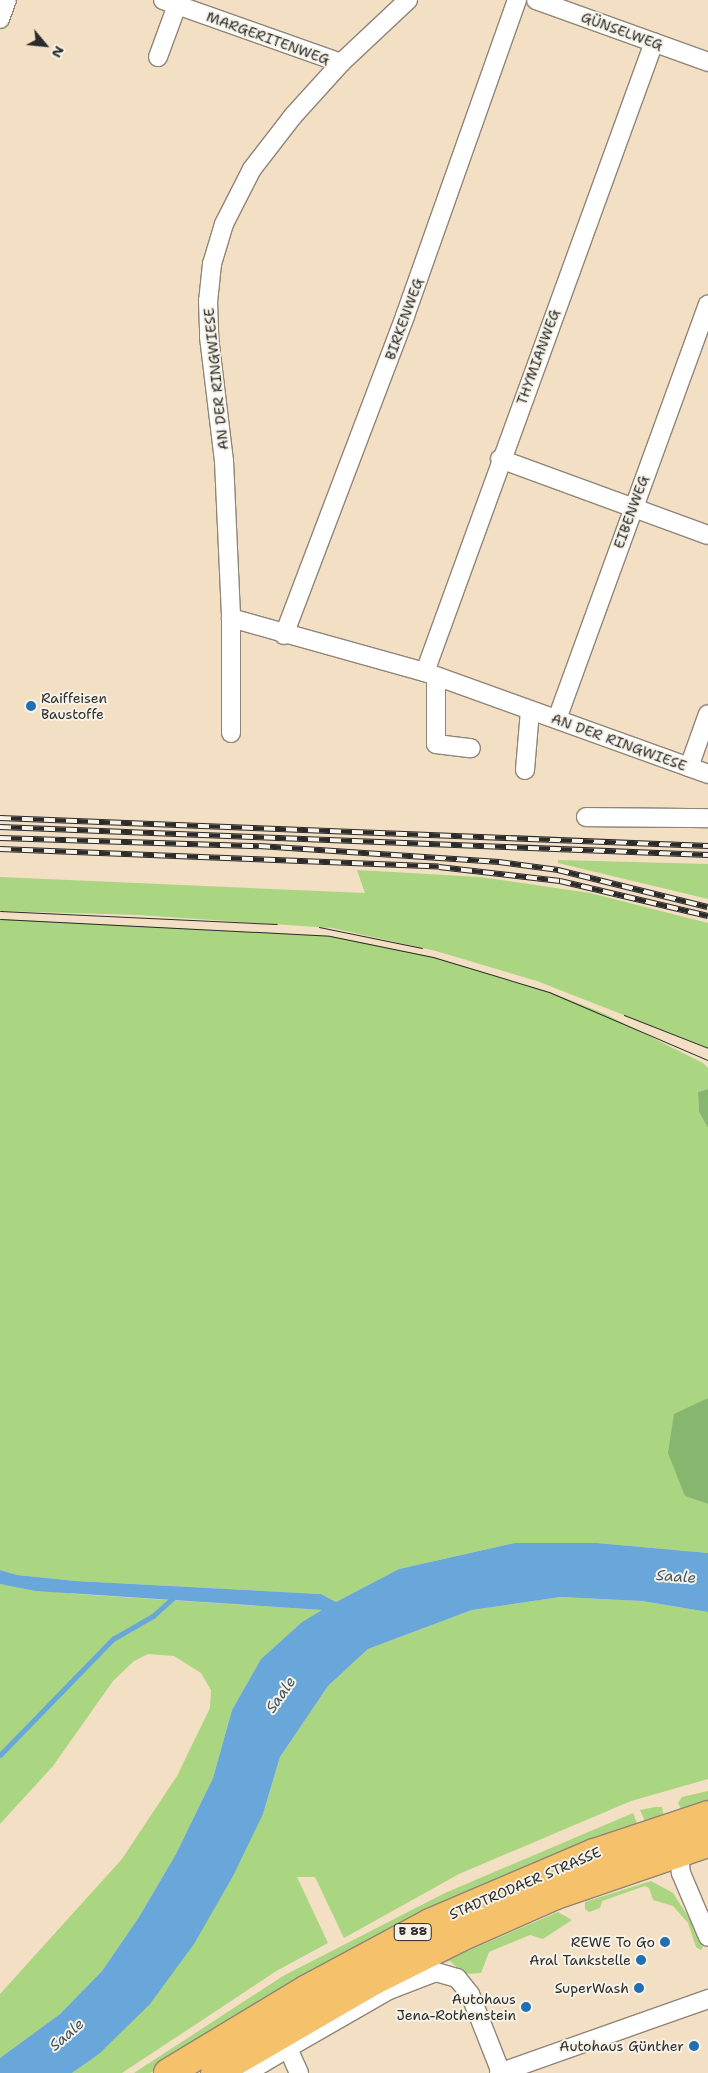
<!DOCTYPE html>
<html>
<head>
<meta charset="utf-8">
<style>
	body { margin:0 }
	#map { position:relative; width:708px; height:2073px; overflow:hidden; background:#f3dfc3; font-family:"Shantell Sans",sans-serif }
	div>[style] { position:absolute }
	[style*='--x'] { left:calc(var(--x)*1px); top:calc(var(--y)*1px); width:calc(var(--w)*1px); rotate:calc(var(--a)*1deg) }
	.green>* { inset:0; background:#aad581 }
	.forest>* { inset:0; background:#87b66f }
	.water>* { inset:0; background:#69a6da }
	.stream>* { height:4.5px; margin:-2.25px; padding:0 2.25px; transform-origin:2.25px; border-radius:2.25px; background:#69a6da }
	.roads { filter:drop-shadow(1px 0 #8f8577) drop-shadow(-1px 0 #8f8577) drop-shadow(0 1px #8f8577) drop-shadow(0 -1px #8f8577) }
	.street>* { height:18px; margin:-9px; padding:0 9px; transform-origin:9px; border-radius:9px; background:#fff }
	.primary>* { height:28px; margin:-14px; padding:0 14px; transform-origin:14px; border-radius:14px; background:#f5c16b }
	.tram>* { height:1px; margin:-0.5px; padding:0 0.5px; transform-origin:0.5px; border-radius:0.5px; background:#2b2b2b }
	.rail>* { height:5.5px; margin-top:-2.75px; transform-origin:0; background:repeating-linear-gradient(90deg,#f7f3e8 0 11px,#2b2b2b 0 22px); box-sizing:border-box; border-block:1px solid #2b2b2b }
	.dots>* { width:14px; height:14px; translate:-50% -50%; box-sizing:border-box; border:2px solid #f7f3e8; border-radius:50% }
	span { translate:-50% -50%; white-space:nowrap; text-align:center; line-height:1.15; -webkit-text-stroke:4px #f7f3e8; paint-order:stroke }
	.shield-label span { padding:1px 4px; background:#f7f3e8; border:1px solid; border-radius:4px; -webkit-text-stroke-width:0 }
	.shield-label { font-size:12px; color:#2b2b2b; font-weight:700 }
	.street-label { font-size:14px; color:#2b2b2b }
	.poi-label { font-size:14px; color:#2b2b2b }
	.left { translate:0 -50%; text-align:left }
	.right { translate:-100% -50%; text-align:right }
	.water-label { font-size:15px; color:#415668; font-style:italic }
	.north { position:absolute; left:20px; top:20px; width:50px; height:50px; -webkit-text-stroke:4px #f7f3e8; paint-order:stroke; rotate:118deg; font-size:14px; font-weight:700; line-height:20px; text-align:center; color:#2b2b2b }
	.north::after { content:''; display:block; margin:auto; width:18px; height:22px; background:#2b2b2b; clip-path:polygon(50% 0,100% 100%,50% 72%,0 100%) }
</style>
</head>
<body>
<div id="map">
	<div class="green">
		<i style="clip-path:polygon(558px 860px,708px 864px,708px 899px,558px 863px)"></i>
		<i style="clip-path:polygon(357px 870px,480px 877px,590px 893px,708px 923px,708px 1048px,537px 981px,436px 951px,332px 928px,139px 915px,0 911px,0 877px,365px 893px)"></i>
		<i style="clip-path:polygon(0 919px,330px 936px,433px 957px,549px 992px,603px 1013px,703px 1063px,708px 1068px,708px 1089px,698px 1092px,699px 1112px,708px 1128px,708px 1398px,705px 1399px,685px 1496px,708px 1504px,708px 1553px,597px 1543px,515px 1543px,399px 1569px,336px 1602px,321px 1594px,301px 1593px,76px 1581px,17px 1575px,0 1570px)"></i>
		<i style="clip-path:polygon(0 1584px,75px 1594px,323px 1610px,302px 1622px,261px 1659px,232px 1710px,213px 1778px,176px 1854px,139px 1917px,102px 1971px,60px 2014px,0 2058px,0 1994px,122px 1859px,177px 1776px,210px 1708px,211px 1690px,201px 1673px,174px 1656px,148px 1654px,134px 1661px,113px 1681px,53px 1766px,0 1824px)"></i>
		<i style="clip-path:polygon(560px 1597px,642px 1601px,708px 1612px,708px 1779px,631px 1801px,459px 1874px,344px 1938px,315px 1877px,297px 1877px,328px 1943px,278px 1970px,122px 2073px,72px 2073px,99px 2054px,263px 1814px,280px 1757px,328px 1686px,368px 1649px,472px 1610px)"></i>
		<i style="clip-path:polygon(708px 1791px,708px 1808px,690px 1812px,681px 1809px,678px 1803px,682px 1797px)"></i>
		<i style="clip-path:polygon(655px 1807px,662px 1807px,664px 1816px,647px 1826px,640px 1810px)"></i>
		<i style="clip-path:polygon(633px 1813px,637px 1823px,635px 1829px,200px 2043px,150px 2073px,134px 2073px,283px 1976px,445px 1893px)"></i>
		<i style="clip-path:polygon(651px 1881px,673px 1893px,700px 1935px,704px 1945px,701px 1950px,696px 1947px,688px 1923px,673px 1906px,653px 1900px,649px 1888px,645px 1886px,602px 1901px,600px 1908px,589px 1912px,585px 1909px,585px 1902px)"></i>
		<i style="clip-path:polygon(558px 1912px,572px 1920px,543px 1939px,530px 1935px,489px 1952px,481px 1973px,464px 1974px,450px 1961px,437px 1964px)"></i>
	</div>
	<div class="forest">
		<i style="clip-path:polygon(708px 1089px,708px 1128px,699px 1112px,698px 1092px)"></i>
		<i style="clip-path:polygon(708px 1398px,708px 1504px,685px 1496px,668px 1453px,674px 1414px)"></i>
	</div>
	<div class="water">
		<i style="clip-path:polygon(515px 1543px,597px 1543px,708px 1553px,708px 1612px,642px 1601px,560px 1597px,472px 1610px,368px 1649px,328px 1686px,280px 1757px,263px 1814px,233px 1876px,194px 1944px,150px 2004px,99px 2054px,72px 2073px,0 2073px,0 2058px,60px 2014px,102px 1971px,139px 1917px,176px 1854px,213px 1778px,232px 1710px,261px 1659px,302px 1622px,322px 1610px,36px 1591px,0 1584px,0 1570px,17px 1575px,76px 1581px,301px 1593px,321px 1594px,336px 1602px,399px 1569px)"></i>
	</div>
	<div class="stream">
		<i style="--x:0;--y:1755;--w:162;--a:-45.8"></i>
		<i style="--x:113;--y:1639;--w:46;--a:-29.9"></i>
		<i style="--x:153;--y:1616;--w:30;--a:-42"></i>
	</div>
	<div class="roads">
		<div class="street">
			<i style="--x:163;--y:0;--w:189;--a:19.5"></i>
			<i style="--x:408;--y:0;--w:92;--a:136.8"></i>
			<i style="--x:341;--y:63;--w:72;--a:132.2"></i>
			<i style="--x:293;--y:116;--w:67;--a:127.7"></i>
			<i style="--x:252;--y:169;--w:62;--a:117"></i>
			<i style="--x:224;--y:224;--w:42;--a:106.7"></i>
			<i style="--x:212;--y:264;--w:37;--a:96"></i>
			<i style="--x:208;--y:301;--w:36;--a:88"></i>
			<i style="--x:209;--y:337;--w:125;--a:83.1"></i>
			<i style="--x:224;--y:461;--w:157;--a:87.4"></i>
			<i style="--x:231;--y:618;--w:201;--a:15.6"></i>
			<i style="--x:425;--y:672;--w:301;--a:19.8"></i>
			<i style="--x:536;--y:0;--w:183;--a:19.8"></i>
			<i style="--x:0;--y:19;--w:20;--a:-70"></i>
			<i style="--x:158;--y:57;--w:55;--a:-69.9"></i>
			<i style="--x:500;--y:459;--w:221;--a:20.1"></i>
			<i style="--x:231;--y:618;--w:115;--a:90"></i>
			<i style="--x:284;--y:635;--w:341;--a:-69.2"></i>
			<i style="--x:405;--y:316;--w:335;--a:-70.5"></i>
			<i style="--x:425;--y:672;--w:670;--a:-70.02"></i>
			<i style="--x:436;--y:677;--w:67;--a:90"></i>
			<i style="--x:436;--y:744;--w:35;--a:7"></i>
			<i style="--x:557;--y:719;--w:441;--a:-70"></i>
			<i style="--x:689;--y:767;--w:56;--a:-70.3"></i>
			<i style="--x:525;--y:770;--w:60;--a:-85.2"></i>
			<i style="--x:586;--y:817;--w:122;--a:0.5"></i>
			<i style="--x:679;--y:1852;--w:21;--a:85"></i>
			<i style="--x:681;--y:1873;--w:69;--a:67.1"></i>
			<i style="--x:246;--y:2073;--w:49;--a:-30.8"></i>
			<i style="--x:299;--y:2073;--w:27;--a:-114"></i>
			<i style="--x:288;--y:2048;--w:116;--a:-29.9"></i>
			<i style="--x:389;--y:1990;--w:50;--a:-21"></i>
			<i style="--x:436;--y:1972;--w:22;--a:16"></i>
			<i style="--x:457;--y:1978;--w:21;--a:51"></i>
			<i style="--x:470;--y:1994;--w:82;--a:68.5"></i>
			<i style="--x:499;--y:2073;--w:222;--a:-19.5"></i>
		</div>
		<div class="primary">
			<i style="--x:168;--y:2073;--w:162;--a:-31.1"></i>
			<i style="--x:307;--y:1989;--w:140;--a:-28.2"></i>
			<i style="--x:430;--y:1923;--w:178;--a:-23.1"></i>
			<i style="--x:594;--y:1853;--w:120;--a:-18.4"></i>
			<i style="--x:215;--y:2073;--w:183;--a:-30.2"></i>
			<i style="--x:373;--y:1981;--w:98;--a:-26.6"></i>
			<i style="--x:461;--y:1937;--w:104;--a:-23.9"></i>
			<i style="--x:556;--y:1895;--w:161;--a:-18.9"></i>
		</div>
	</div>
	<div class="tram">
		<i style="--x:0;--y:911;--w:277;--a:2.7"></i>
		<i style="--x:0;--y:919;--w:330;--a:2.9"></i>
		<i style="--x:330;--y:936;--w:105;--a:11.5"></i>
		<i style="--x:433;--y:957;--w:121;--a:16.8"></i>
		<i style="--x:549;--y:992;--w:173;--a:23.2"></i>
		<i style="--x:319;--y:927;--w:105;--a:11.5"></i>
		<i style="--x:624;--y:1015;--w:90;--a:21.4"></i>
	</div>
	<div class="rail">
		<i style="--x:0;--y:818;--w:709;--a:2.26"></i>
		<i style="--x:0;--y:827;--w:709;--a:2.26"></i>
		<i style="--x:0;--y:838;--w:259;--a:1.8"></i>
		<i style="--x:259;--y:846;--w:241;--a:3.8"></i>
		<i style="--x:499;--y:862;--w:60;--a:7.7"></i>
		<i style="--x:558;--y:870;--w:154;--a:13.9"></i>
		<i style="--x:0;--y:849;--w:439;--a:2.3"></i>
		<i style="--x:439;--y:867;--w:122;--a:6.6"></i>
		<i style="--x:560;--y:881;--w:152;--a:13.3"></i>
	</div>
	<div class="dots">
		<i style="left:31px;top:706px;background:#1f6fb2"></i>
		<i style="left:665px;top:1942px;background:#1f6fb2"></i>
		<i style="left:641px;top:1960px;background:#1f6fb2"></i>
		<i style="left:639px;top:1988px;background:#1f6fb2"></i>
		<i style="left:526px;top:2007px;background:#1f6fb2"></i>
		<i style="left:694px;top:2046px;background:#1f6fb2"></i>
	</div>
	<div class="shield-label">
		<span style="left:413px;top:1932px">B 88</span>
	</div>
	<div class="street-label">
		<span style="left:622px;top:31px;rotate:20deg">GÜNSELWEG</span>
		<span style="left:268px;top:38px;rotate:20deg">MARGERITENWEG</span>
		<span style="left:404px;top:319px;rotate:-70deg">BIRKENWEG</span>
		<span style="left:538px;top:357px;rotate:-70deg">THYMIANWEG</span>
		<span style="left:216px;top:379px;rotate:-96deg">AN DER RINGWIESE</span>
		<span style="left:631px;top:512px;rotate:-70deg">EIBENWEG</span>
		<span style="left:619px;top:742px;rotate:20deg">AN DER RINGWIESE</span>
		<span style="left:525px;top:1883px;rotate:-23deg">STADTRODAER STRASSE</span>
	</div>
	<div class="poi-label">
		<span class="left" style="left:41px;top:706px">Raiffeisen<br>Baustoffe</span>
		<span class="right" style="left:655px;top:1942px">REWE To Go</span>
		<span class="right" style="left:631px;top:1960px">Aral Tankstelle</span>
		<span class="right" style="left:629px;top:1988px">SuperWash</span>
		<span class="right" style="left:516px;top:2007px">Autohaus<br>Jena-Rothenstein</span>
		<span class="right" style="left:684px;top:2046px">Autohaus Günther</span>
	</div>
	<div class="water-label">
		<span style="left:676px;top:1577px;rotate:4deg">Saale</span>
		<span style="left:281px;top:1695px;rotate:-55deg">Saale</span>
		<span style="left:67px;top:2035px;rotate:-41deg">Saale</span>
	</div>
	<div class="north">N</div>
</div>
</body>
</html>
